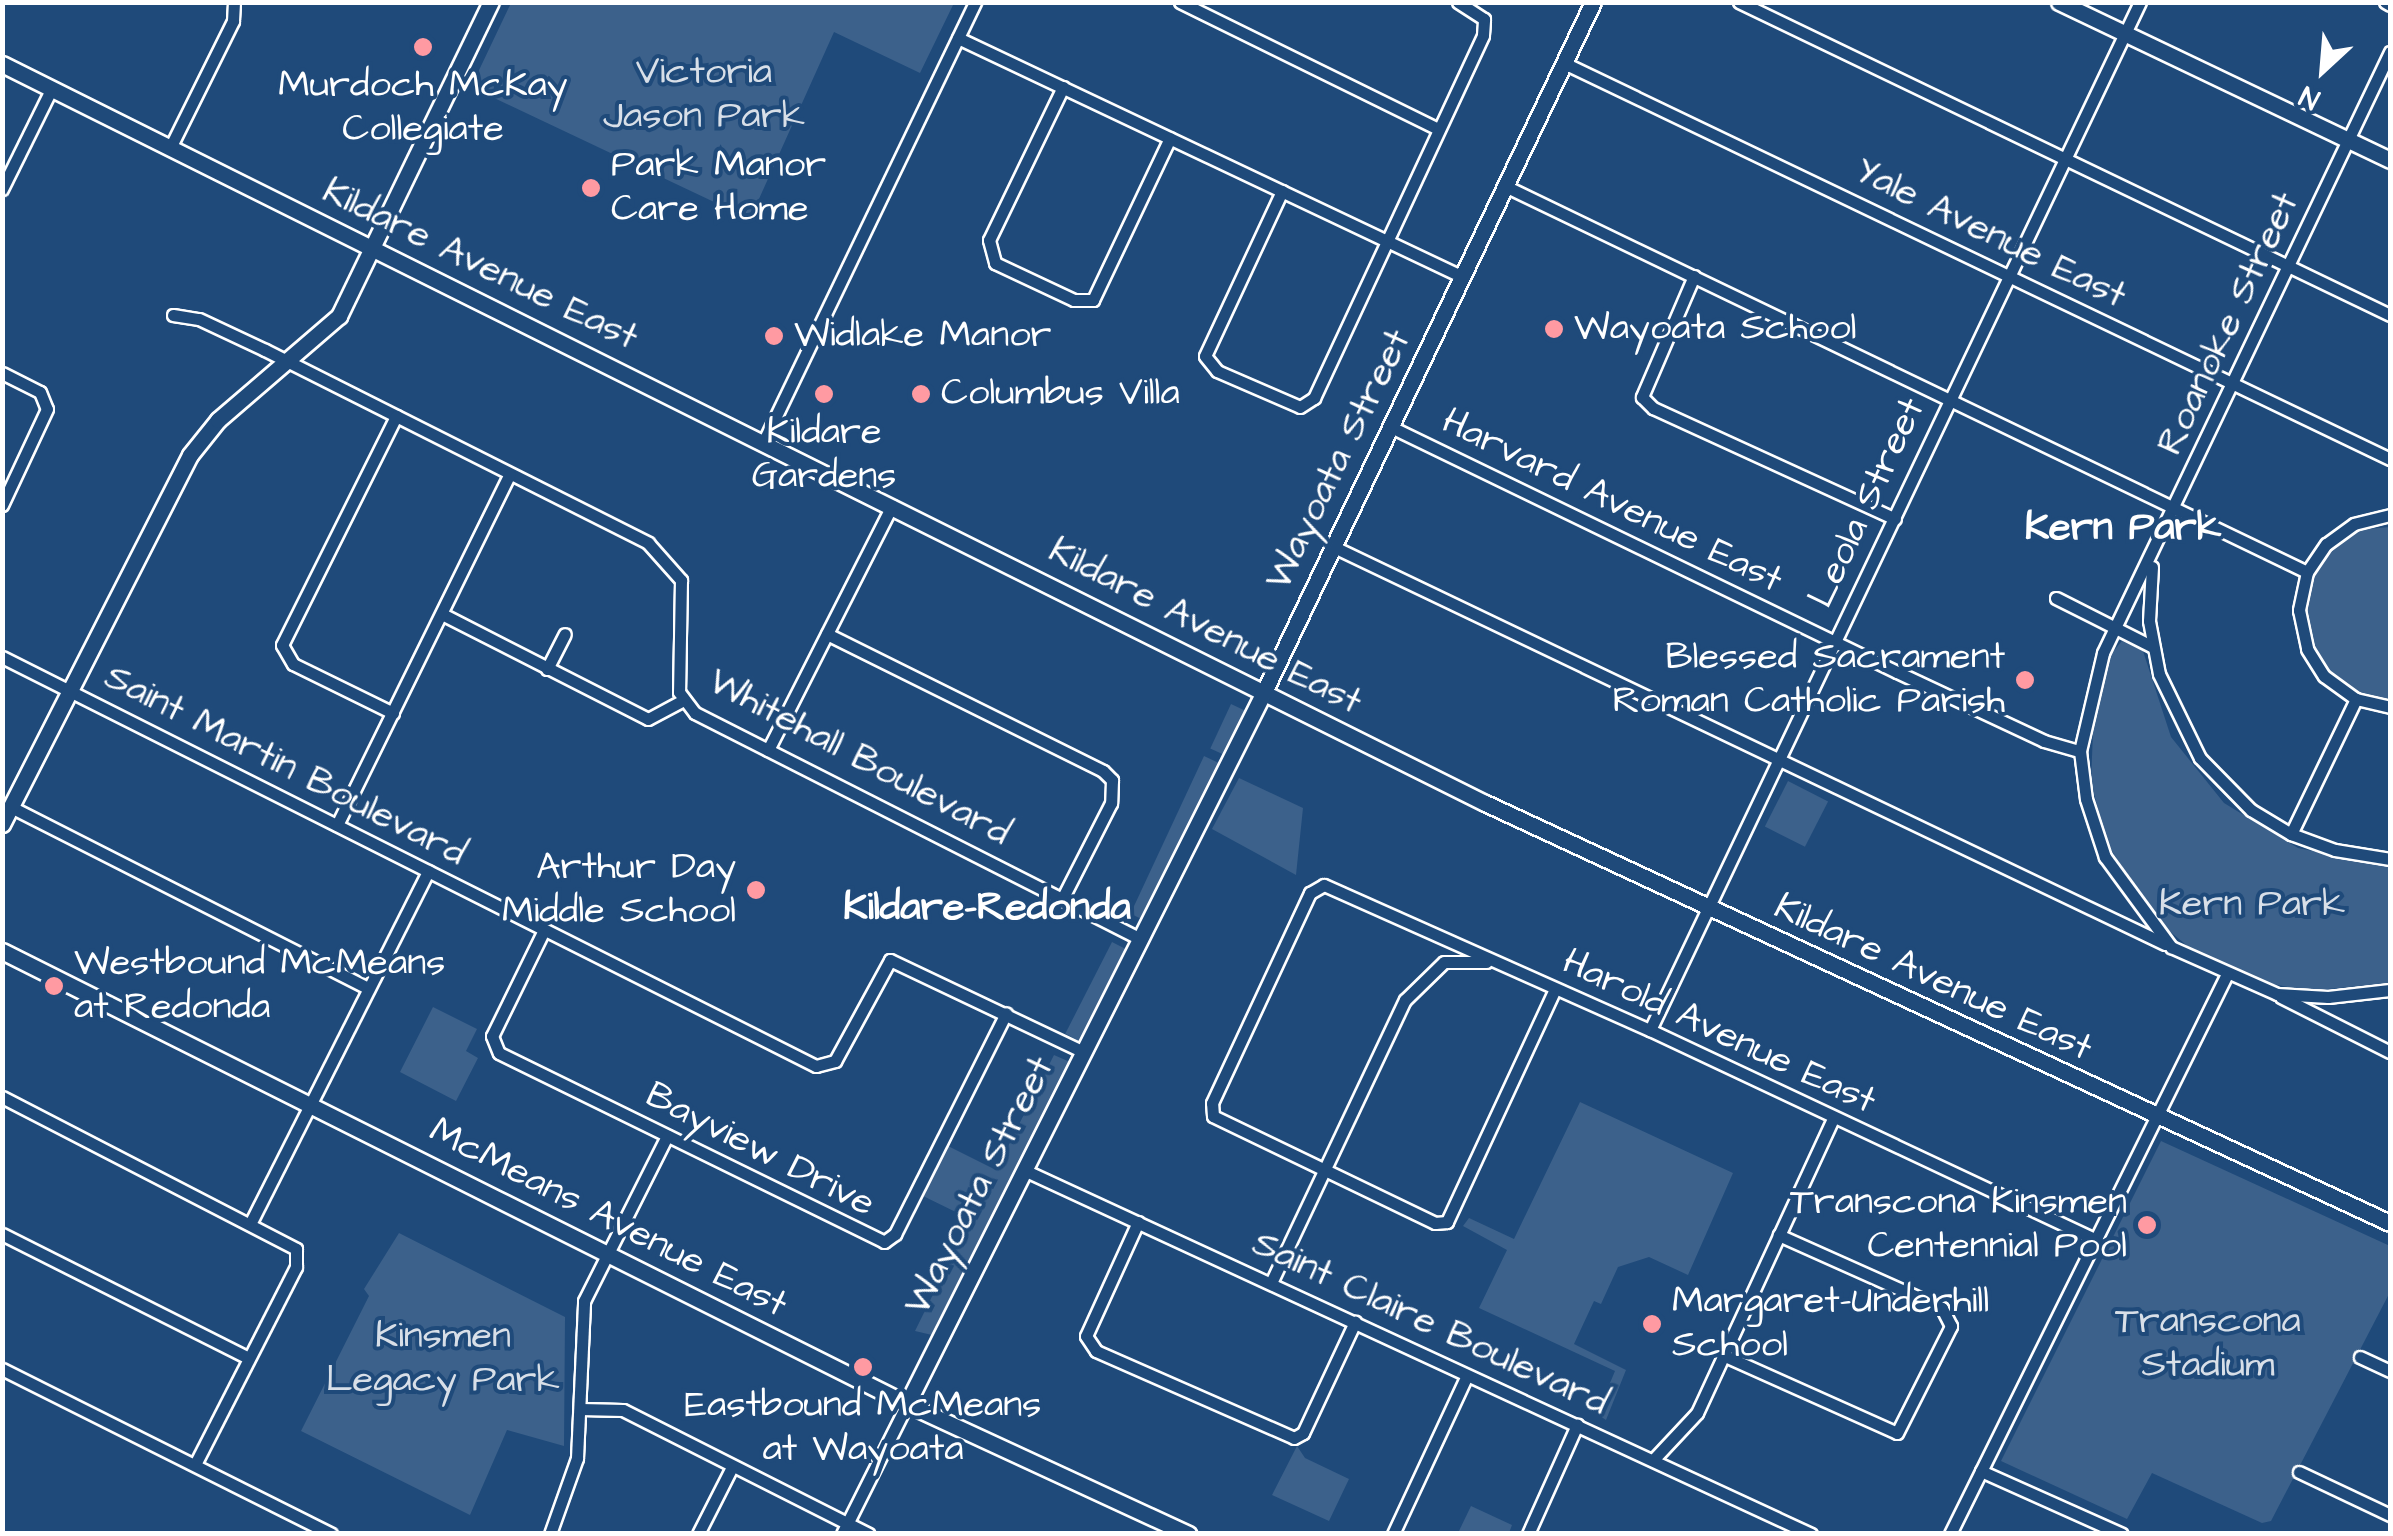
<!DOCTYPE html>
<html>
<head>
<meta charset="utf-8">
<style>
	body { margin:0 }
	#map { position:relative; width:2393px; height:1536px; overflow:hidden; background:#1f4a7a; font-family:"Architects Daughter",sans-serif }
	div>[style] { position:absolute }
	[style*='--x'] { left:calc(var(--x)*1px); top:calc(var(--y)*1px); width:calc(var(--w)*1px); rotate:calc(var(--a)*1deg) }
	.green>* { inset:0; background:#3c618b; transform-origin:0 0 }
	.roads { filter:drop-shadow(2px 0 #fff) drop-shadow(-2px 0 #fff) drop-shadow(0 2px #fff) drop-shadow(0 -2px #fff) }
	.minor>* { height:11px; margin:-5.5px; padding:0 5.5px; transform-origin:5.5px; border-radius:5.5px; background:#1f4a7a }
	.tertiary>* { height:15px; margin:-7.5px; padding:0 7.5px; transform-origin:7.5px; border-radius:7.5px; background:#1f4a7a }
	.dots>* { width:28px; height:28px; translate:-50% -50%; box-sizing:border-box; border:5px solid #1f4a7a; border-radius:50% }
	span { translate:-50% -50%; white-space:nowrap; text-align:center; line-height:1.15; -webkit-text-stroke:8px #1f4a7a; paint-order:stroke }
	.park-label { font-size:38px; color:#d8dfe8 }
	.poi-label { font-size:38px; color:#fff }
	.left { translate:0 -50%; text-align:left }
	.right { translate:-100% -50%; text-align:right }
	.street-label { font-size:38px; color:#fff }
	.neighbourhood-label { font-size:40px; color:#fff; font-weight:700 }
	.frame { position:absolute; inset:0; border:5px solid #fff; pointer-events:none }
	.north { position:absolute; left:2273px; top:20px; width:100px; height:100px; -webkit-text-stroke:8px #1f4a7a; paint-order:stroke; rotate:206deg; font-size:28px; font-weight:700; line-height:40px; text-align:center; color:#fff }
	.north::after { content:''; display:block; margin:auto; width:35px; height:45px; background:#fff; clip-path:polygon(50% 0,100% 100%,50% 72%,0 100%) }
</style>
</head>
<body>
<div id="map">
	<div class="green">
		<i style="clip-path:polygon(511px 3px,511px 2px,954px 3px,920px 73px,834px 32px,750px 219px,471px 87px)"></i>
		<i style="clip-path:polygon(2390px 527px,2390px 701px,2361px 694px,2331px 674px,2313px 647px,2305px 618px,2311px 579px,2333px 546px,2356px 530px)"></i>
		<i style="clip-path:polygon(2122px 641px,2143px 651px,2171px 737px,2224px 803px,2298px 848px,2390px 867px,2390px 983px,2307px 991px,2258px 981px,2197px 954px,2161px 924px,2107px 844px,2091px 782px,2094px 707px,2110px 655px)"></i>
		<i style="left:1231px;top:704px;width:17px;height:49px;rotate:25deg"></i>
		<i style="left:1204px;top:756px;width:17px;height:174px;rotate:25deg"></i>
		<i style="clip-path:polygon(1239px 778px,1303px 808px,1296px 875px,1212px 829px)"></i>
		<i style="left:1788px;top:781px;width:45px;height:51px;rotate:27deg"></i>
		<i style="left:1112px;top:942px;width:16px;height:103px;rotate:27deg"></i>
		<i style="clip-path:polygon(433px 1007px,477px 1029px,466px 1051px,478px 1058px,456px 1101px,400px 1072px)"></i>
		<i style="clip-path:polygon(1054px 1055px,1070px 1062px,932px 1335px,915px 1331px,970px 1219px,921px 1195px,946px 1145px,996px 1170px)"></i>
		<i style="clip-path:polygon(1580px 1102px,1733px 1173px,1688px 1275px,1649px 1257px,1618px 1267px,1601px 1304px,1594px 1301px,1574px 1344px,1626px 1370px,1606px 1420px,1597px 1414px,1615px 1371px,1479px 1308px,1507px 1250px,1463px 1226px,1469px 1218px,1514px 1239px)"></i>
		<i style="clip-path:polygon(2161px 1141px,2390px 1246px,2390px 1292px,2271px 1521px,2262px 1523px,2152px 1473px,2127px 1519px,2001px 1461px)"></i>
		<i style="clip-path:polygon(399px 1233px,565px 1317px,564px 1446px,507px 1430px,470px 1515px,301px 1431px,369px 1296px,364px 1289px)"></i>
		<i style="clip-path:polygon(1297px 1446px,1305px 1458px,1349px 1479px,1329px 1521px,1272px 1495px)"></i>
		<i style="clip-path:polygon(1471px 1506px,1512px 1525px,1509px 1533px,1458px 1533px)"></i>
	</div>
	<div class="roads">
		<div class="minor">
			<i style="--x:1180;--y:2;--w:288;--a:26.2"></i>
			<i style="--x:1739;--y:2;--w:722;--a:25.68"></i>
			<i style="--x:2385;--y:2;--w:6;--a:31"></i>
			<i style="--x:958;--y:38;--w:559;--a:25.33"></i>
			<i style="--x:2390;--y:52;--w:666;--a:115.53"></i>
			<i style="--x:2103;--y:653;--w:101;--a:103.2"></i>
			<i style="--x:2080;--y:751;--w:48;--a:82.9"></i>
			<i style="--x:2086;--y:799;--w:61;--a:71.9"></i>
			<i style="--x:2105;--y:857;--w:112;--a:53.7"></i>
			<i style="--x:2171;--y:947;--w:116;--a:23.9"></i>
			<i style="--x:2277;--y:994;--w:51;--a:3.4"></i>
			<i style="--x:2328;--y:997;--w:62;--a:-6.4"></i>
			<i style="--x:1564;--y:63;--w:916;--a:25.61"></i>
			<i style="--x:1063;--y:87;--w:170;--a:115.8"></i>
			<i style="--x:989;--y:240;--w:24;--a:75"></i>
			<i style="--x:995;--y:263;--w:87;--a:25.1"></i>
			<i style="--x:1074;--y:300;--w:19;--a:0"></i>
			<i style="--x:1093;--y:300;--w:179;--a:-64.6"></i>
			<i style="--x:170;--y:148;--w:142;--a:-63.6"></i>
			<i style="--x:233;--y:21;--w:19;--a:-87"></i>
			<i style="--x:1505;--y:186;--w:890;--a:25.7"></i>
			<i style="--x:2;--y:189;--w:113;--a:-63.7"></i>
			<i style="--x:1282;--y:191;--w:182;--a:115"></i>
			<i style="--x:1205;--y:356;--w:19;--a:51"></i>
			<i style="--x:1217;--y:371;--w:90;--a:23.4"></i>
			<i style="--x:1300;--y:407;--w:17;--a:-33"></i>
			<i style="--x:1314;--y:398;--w:400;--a:-65"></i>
			<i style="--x:1483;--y:35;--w:16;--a:-86"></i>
			<i style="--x:1484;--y:19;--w:31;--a:-147"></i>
			<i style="--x:1694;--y:276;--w:132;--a:113.3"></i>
			<i style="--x:1642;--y:397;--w:16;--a:45"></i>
			<i style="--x:1653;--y:408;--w:266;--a:24.6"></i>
			<i style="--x:173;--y:315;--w:26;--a:9"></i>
			<i style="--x:199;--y:319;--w:73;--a:25.2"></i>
			<i style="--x:265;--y:350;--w:429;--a:26.7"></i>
			<i style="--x:648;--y:543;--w:50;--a:48.3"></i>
			<i style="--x:681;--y:580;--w:112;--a:91"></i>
			<i style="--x:679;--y:692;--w:26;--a:53"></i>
			<i style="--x:695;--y:713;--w:499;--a:26.9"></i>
			<i style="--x:2;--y:373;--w:42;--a:26.6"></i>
			<i style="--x:40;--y:392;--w:18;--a:68"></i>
			<i style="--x:47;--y:409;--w:106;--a:115.1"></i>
			<i style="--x:1391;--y:427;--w:562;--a:25.84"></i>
			<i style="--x:1897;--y:672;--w:162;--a:25.1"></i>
			<i style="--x:2044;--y:741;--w:37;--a:16"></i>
			<i style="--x:763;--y:443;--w:489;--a:-64.3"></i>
			<i style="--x:2390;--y:515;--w:37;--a:166"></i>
			<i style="--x:2354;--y:524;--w:34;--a:144"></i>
			<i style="--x:2326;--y:544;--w:34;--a:124"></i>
			<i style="--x:2307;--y:572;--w:39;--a:102"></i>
			<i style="--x:2299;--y:610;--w:40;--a:78"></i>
			<i style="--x:2307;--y:649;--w:32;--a:58"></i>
			<i style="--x:2324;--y:676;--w:39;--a:36"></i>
			<i style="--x:2356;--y:699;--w:35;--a:13"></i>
			<i style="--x:1334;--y:547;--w:921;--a:25.54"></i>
			<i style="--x:2152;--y:567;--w:54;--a:93.2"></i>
			<i style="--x:2149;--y:621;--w:54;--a:79.3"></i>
			<i style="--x:2159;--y:674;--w:93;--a:64"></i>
			<i style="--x:2200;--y:758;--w:73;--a:45.6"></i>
			<i style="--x:2251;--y:810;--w:47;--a:31"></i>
			<i style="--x:2291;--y:834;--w:47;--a:20"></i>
			<i style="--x:2335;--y:850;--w:56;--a:9.3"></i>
			<i style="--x:2056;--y:598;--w:109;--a:26.8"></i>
			<i style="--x:442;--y:614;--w:231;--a:27"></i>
			<i style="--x:648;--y:719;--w:40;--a:-28"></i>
			<i style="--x:827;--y:634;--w:308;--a:26.4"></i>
			<i style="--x:1103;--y:771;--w:13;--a:45"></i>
			<i style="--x:1112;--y:780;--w:23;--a:92"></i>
			<i style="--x:1111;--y:803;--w:108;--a:117"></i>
			<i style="--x:2;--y:657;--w:911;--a:26.68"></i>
			<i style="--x:816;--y:1066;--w:20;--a:-15"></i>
			<i style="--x:835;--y:1061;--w:115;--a:-61.4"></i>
			<i style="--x:890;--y:960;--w:215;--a:25.4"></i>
			<i style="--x:547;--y:669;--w:39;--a:-63"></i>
			<i style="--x:393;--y:713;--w:111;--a:-153.9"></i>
			<i style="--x:293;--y:664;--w:22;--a:-120"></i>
			<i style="--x:282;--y:645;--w:256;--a:-63.5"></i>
			<i style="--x:768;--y:750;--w:274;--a:-63.1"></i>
			<i style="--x:11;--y:807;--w:400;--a:26.9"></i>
			<i style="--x:337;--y:825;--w:391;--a:-63.8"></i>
			<i style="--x:2291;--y:834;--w:150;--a:-64.3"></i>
			<i style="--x:544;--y:930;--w:118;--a:116.1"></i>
			<i style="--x:492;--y:1036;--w:18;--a:68"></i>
			<i style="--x:499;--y:1053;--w:429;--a:26.1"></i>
			<i style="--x:884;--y:1242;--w:14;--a:-36"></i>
			<i style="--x:895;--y:1234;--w:247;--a:-63.3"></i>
			<i style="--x:1555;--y:989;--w:257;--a:114.9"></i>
			<i style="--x:1447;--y:1222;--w:12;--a:175"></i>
			<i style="--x:1435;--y:1223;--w:246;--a:-154.3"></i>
			<i style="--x:1213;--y:1116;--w:13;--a:-94"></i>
			<i style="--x:1212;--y:1103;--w:232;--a:-65"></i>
			<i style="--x:1310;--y:893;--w:16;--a:-30"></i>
			<i style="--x:1324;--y:885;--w:357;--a:24"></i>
			<i style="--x:1650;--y:1030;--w:494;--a:25.2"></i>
			<i style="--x:2281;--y:997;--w:122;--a:26.8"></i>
			<i style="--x:1650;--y:1030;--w:1139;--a:-64.52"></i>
			<i style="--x:2;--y:1097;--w:331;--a:27.3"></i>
			<i style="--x:296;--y:1249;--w:18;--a:90"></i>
			<i style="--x:296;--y:1267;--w:221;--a:117.1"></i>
			<i style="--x:1024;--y:1170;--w:867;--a:24.82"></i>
			<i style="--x:251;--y:1222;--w:393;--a:-63.2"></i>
			<i style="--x:1138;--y:1222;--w:125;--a:114.5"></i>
			<i style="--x:1086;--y:1336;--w:18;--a:56"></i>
			<i style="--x:1096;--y:1351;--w:216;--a:23.7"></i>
			<i style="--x:1294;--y:1438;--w:10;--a:-29"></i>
			<i style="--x:1303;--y:1433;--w:123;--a:-64.9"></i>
			<i style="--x:2;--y:1234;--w:276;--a:26.7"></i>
			<i style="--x:1271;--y:1283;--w:313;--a:-64.7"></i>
			<i style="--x:1405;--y:1000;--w:54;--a:-44.3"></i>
			<i style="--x:1444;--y:962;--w:42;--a:0"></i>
			<i style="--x:1725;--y:1356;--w:188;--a:24.1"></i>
			<i style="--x:1897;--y:1433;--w:120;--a:-63.2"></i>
			<i style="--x:1951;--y:1326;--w:20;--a:-117"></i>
			<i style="--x:1942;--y:1308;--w:179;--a:-155.9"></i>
			<i style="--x:2360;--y:1357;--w:33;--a:25"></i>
			<i style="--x:2;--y:1369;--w:368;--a:26.6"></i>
			<i style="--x:580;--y:1409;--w:43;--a:1.3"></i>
			<i style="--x:623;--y:1410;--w:275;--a:26.8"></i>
			<i style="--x:1653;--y:1460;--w:64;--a:-46.9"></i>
			<i style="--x:1697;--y:1413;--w:326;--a:-65.2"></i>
			<i style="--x:1981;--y:1471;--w:154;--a:24.1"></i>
			<i style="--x:2299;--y:1472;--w:101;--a:25.3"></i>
			<i style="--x:550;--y:1534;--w:81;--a:-70.4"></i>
			<i style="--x:577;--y:1458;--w:157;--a:-87.4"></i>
			<i style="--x:584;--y:1301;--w:185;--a:-63.3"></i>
			<i style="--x:698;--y:1534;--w:75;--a:-63.1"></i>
			<i style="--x:842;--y:1534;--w:145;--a:-63.4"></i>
			<i style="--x:1393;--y:1534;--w:175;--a:-65"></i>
			<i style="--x:1528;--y:1534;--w:120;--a:-65.8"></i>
			<i style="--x:1950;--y:1534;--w:625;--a:-63.68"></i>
		</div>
		<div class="tertiary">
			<i style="--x:2059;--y:2;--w:367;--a:25.5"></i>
			<i style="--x:2;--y:64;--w:1657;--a:26.49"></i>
			<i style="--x:1485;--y:803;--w:998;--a:24.9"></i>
			<i style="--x:2;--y:824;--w:414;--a:-63"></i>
			<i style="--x:190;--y:455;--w:45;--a:-51.3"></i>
			<i style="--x:218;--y:420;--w:160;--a:-40.7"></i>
			<i style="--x:339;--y:316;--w:349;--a:-64.2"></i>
			<i style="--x:2;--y:951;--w:1012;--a:26.59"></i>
			<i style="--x:907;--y:1404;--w:310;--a:24.8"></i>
			<i style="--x:907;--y:1404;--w:794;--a:-63.37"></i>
			<i style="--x:1263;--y:694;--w:767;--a:-64.5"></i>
		</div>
	</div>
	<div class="dots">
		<i style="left:423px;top:47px;background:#ff9aa2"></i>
		<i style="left:591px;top:188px;background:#ff9aa2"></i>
		<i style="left:1554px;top:329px;background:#ff9aa2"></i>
		<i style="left:774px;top:336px;background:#ff9aa2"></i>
		<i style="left:824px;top:394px;background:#ff9aa2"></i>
		<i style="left:921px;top:394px;background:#ff9aa2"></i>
		<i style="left:2025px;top:680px;background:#ff9aa2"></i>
		<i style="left:756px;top:890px;background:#ff9aa2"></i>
		<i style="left:54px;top:986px;background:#ff9aa2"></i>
		<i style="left:2147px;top:1225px;background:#ff9aa2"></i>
		<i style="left:1652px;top:1324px;background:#ff9aa2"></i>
		<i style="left:863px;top:1367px;background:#ff9aa2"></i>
	</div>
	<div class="park-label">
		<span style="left:704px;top:95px">Victoria<br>Jason Park</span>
		<span style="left:2252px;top:905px">Kern Park</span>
		<span style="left:2208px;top:1344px">Transcona<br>Stadium</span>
		<span style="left:443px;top:1359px">Kinsmen<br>Legacy Park</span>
	</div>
	<div class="poi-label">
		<span style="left:423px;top:108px">Murdoch McKay<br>Collegiate</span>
		<span class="left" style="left:611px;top:188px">Park Manor<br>Care Home</span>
		<span class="left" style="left:1574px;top:329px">Wayoata School</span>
		<span class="left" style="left:794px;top:336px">Widlake Manor</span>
		<span class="left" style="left:941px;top:394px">Columbus Villa</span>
		<span style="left:824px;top:455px">Kildare<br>Gardens</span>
		<span class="right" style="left:2005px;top:680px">Blessed Sacrament<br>Roman Catholic Parish</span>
		<span class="right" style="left:736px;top:890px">Arthur Day<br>Middle School</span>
		<span class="left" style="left:74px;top:986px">Westbound McMeans<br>at Redonda</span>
		<span class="right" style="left:2127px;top:1225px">Transcona Kinsmen<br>Centennial Pool</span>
		<span class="left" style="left:1672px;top:1324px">Margaret-Underhill<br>School</span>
		<span style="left:863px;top:1428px">Eastbound McMeans<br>at Wayoata</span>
	</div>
	<div class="street-label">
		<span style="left:1990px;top:234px;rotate:26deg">Yale Avenue East</span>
		<span style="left:480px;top:265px;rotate:26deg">Kildare Avenue East</span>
		<span style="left:2229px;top:324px;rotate:-65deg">Roanoke Street</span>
		<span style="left:1339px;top:460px;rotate:-64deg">Wayoata Street</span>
		<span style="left:1612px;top:501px;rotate:26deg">Harvard Avenue East</span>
		<span style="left:1867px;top:503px;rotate:-65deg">Leola Street</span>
		<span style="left:1205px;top:627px;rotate:27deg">Kildare Avenue East</span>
		<span style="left:859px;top:758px;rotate:28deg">Whitehall Boulevard</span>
		<span style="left:285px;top:766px;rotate:27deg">Saint Martin Boulevard</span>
		<span style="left:1933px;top:978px;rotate:25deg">Kildare Avenue East</span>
		<span style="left:1719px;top:1032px;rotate:25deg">Harold Avenue East</span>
		<span style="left:760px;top:1150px;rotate:27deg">Bayview Drive</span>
		<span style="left:980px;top:1186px;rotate:-63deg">Wayoata Street</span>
		<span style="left:608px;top:1218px;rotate:27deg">McMeans Avenue East</span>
		<span style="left:1430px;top:1324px;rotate:25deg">Saint Claire Boulevard</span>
	</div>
	<div class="neighbourhood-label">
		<span style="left:2123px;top:528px">Kern Park</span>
		<span style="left:987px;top:908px">Kildare–Redonda</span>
	</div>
	<div class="frame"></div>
	<div class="north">N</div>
</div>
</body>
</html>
